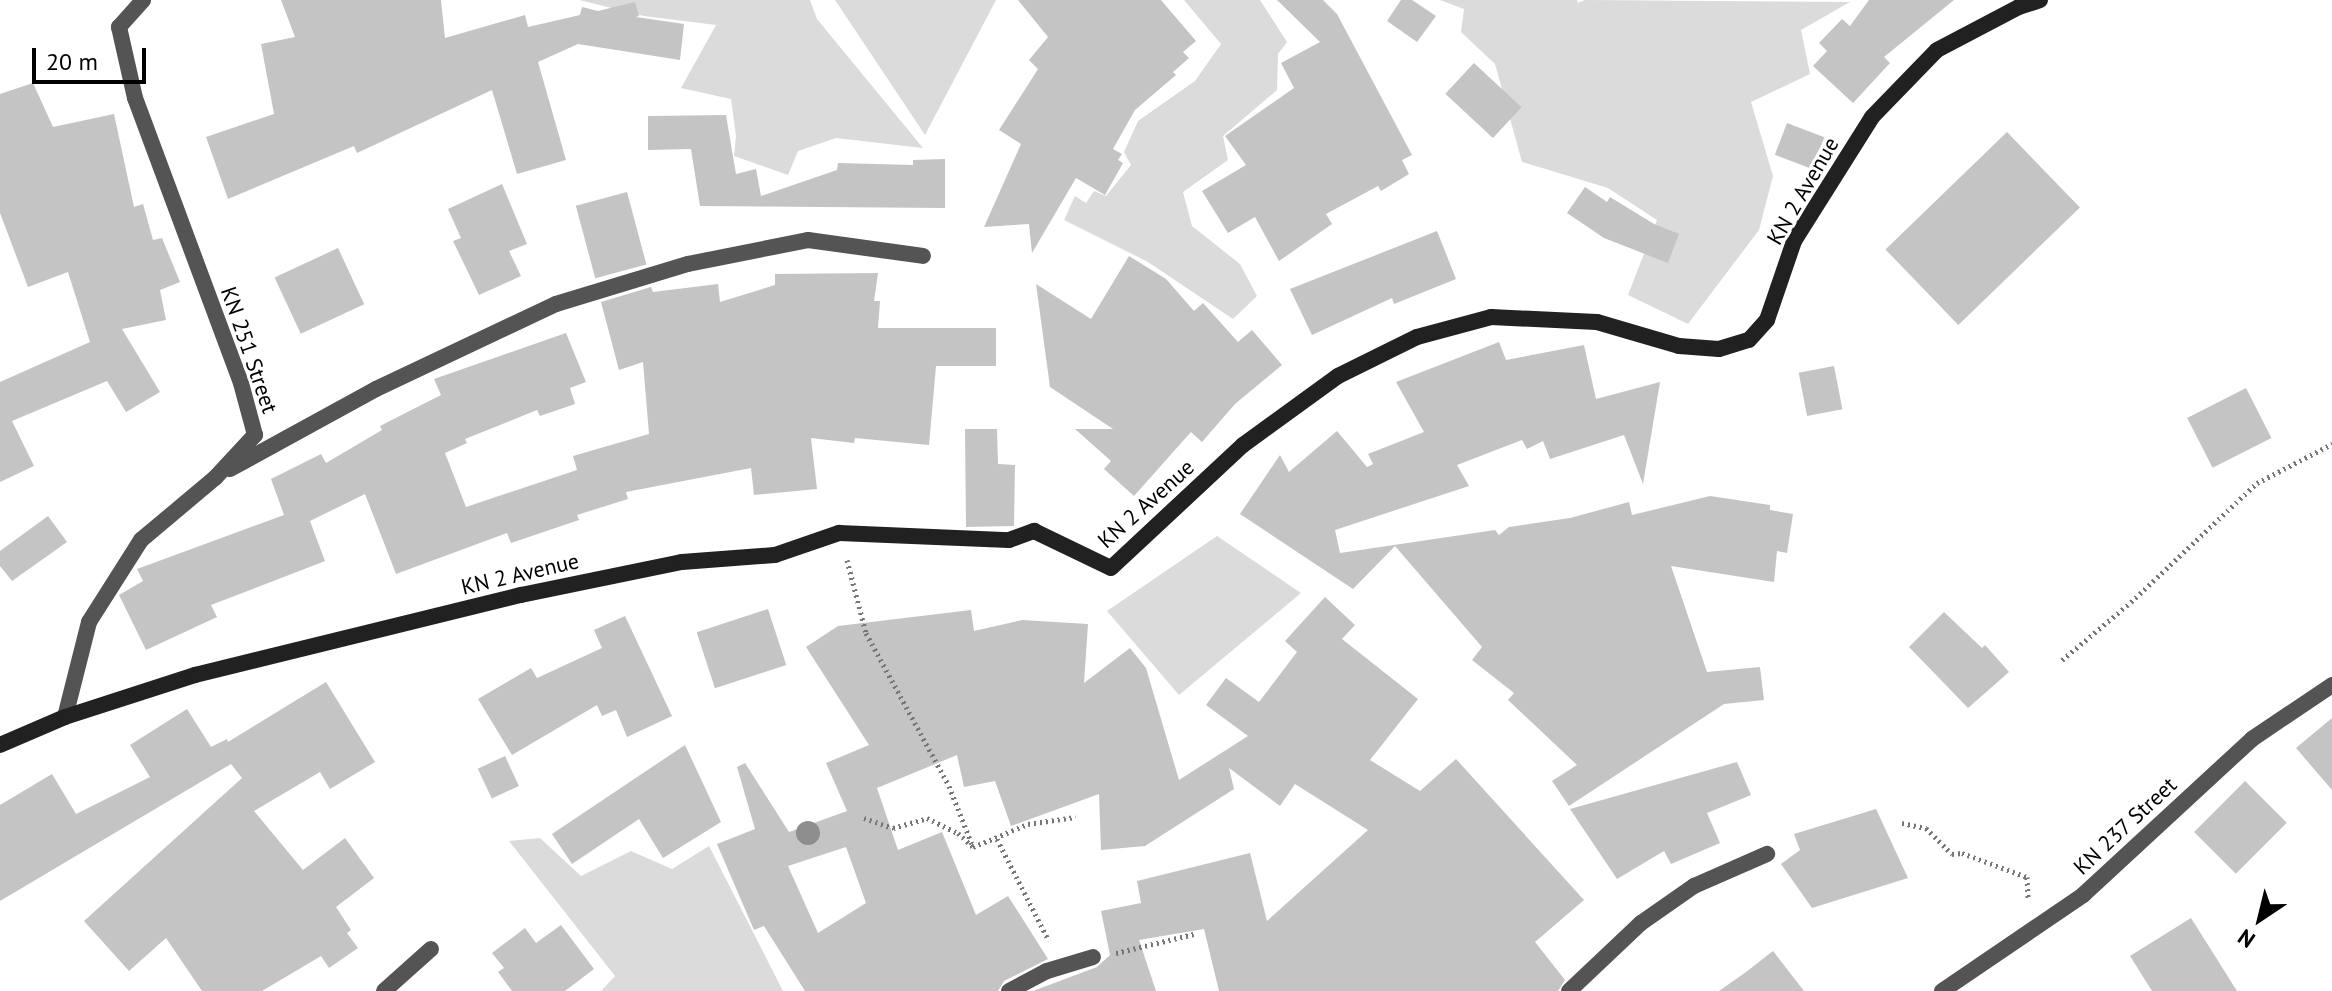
<!DOCTYPE html>
<html>
<head>
<meta charset="utf-8">
<style>
	body { margin:0 }
	#map { position:relative; width:2332px; height:991px; overflow:hidden; background:#fff; font-family:"PT Sans",sans-serif }
	div>[style] { position:absolute }
	[style*='--x'] { left:calc(var(--x)*1px); top:calc(var(--y)*1px); width:calc(var(--w)*1px); rotate:calc(var(--a)*1deg) }
	.green>* { inset:0; background:#dbdbdb }
	.building>* { inset:0; background:#c4c4c4; transform-origin:0 0 }
	.path>* { height:5px; margin-top:-2.5px; transform-origin:0; background:repeating-linear-gradient(90deg,#767676 0 2px,transparent 0 6px) }
	.minor>* { height:16px; margin:-8px; padding:0 8px; transform-origin:8px; border-radius:8px; background:#545454 }
	.secondary>* { height:16px; margin:-8px; padding:0 8px; transform-origin:8px; border-radius:8px; background:#212121 }
	.trees>* { width:24px; height:24px; margin:-12px; border-radius:50%; background:#8e8e8e }
	span { translate:-50% -50%; white-space:nowrap; text-align:center; line-height:1.15; -webkit-text-stroke:6px #fff; paint-order:stroke }
	.street-label { font-size:22px; color:#000 }
	.north { position:absolute; left:2220px; top:879px; width:80px; height:80px; -webkit-text-stroke:6px #fff; paint-order:stroke; rotate:215deg; font-size:22px; font-weight:700; line-height:32px; text-align:center; color:#000 }
	.north::after { content:''; display:block; margin:auto; width:28px; height:36px; background:#000; clip-path:polygon(50% 0,100% 100%,50% 72%,0 100%) }
	.scale { position:absolute; left:32px; top:48px; width:114px; height:36px; box-sizing:border-box; border:4px solid #000; border-top:0; padding-left:10px; font-size:24px; line-height:28px; white-space:nowrap; color:#000; -webkit-text-stroke:6px #fff; paint-order:stroke }
</style>
</head>
<body>
<div id="map">
	<div class="green">
		<i style="clip-path:polygon(579px 0,810px 0,817px 19px,923px 148px,836px 138px,798px 151px,788px 175px,734px 156px,736px 136px,731px 99px,681px 88px,716px 25px,644px 16px)"></i>
		<i style="clip-path:polygon(835px 0,996px 0,925px 135px)"></i>
		<i style="clip-path:polygon(1184px 0,1260px 0,1287px 42px,1278px 54px,1277px 90px,1223px 136px,1228px 160px,1183px 192px,1192px 226px,1240px 264px,1257px 296px,1233px 319px,1148px 262px,1064px 220px,1075px 196px,1086px 203px,1094px 191px,1106px 196px,1131px 165px,1124px 152px,1138px 121px,1195px 81px,1221px 44px)"></i>
		<i style="clip-path:polygon(1440px 0,1577px 0,1578px 3px,1585px 0,1850px 2px,1801px 30px,1810px 74px,1751px 102px,1773px 176px,1759px 230px,1688px 324px,1628px 295px,1657px 220px,1608px 188px,1522px 162px,1495px 64px,1461px 32px,1464px 9px)"></i>
		<i style="clip-path:polygon(1217px 536px,1301px 593px,1179px 695px,1107px 611px)"></i>
		<i style="clip-path:polygon(540px 838px,581px 876px,631px 851px,672px 869px,709px 846px,783px 991px,601px 991px,615px 976px,509px 841px)"></i>
	</div>
	<div class="building">
		<i style="clip-path:polygon(281px 0,441px 0,445px 38px,525px 15px,528px 27px,580px 15px,582px 7px,598px 11px,635px 2px,639px 16px,636px 17px,684px 24px,680px 60px,578px 44px,538px 62px,566px 160px,517px 174px,492px 90px,357px 153px,354px 146px,228px 199px,206px 137px,274px 114px,261px 44px,295px 37px)"></i>
		<i style="clip-path:polygon(1018px 0,1161px 0,1196px 41px,1183px 52px,1189px 58px,1173px 72px,1176px 75px,1135px 110px,1113px 149px,1122px 154px,1118px 160px,1123px 163px,1105px 195px,1076px 178px,1032px 253px,1029px 224px,984px 227px,1021px 144px,999px 130px,1038px 69px,1029px 60px,1048px 37px)"></i>
		<i style="clip-path:polygon(1277px 0,1323px 0,1337px 14px,1412px 155px,1402px 160px,1409px 174px,1381px 191px,1378px 186px,1326px 214px,1332px 224px,1279px 261px,1255px 217px,1228px 233px,1202px 191px,1246px 165px,1225px 136px,1294px 88px,1281px 63px,1320px 42px)"></i>
		<i style="clip-path:polygon(1401px 0,1412px 0,1436px 16px,1417px 42px,1387px 21px)"></i>
		<i style="clip-path:polygon(1869px 0,1954px 0,1884px 57px,1890px 63px,1853px 103px,1813px 66px,1827px 51px,1819px 43px,1842px 19px,1850px 26px)"></i>
		<i style="left:1474px;top:63px;width:65px;height:42px;rotate:43deg"></i>
		<i style="clip-path:polygon(33px 83px,53px 127px,114px 114px,134px 207px,143px 204px,153px 240px,162px 238px,180px 282px,160px 290px,166px 320px,122px 329px,160px 392px,126px 412px,107px 381px,12px 421px,34px 466px,0 482px,0 382px,90px 342px,68px 272px,28px 287px,0 213px,0 94px)"></i>
		<i style="clip-path:polygon(726px 115px,736px 174px,756px 169px,761px 196px,837px 170px,838px 163px,913px 165px,913px 160px,945px 159px,945px 208px,700px 206px,691px 149px,648px 150px,648px 116px)"></i>
		<i style="left:1787px;top:123px;width:40px;height:34px;rotate:21deg"></i>
		<i style="left:2007px;top:132px;width:105px;height:169px;rotate:46deg"></i>
		<i style="clip-path:polygon(502px 184px,527px 244px,509px 251px,521px 276px,479px 295px,453px 241px,461px 238px,448px 209px)"></i>
		<i style="clip-path:polygon(1585px 187px,1607px 202px,1610px 197px,1654px 224px,1679px 234px,1668px 263px,1604px 238px,1567px 213px)"></i>
		<i style="left:627px;top:192px;width:75px;height:53px;rotate:75deg"></i>
		<i style="clip-path:polygon(1437px 231px,1456px 279px,1394px 304px,1392px 298px,1312px 335px,1290px 289px)"></i>
		<i style="left:338px;top:248px;width:62px;height:70px;rotate:65deg"></i>
		<i style="clip-path:polygon(1129px 256px,1166px 279px,1194px 311px,1203px 303px,1238px 342px,1252px 330px,1282px 365px,1235px 404px,1202px 442px,1191px 432px,1134px 496px,1104px 469px,1111px 461px,1075px 429px,1113px 429px,1050px 387px,1036px 284px,1091px 319px)"></i>
		<i style="clip-path:polygon(878px 273px,874px 301px,880px 301px,878px 328px,996px 328px,996px 366px,936px 366px,929px 445px,855px 438px,854px 443px,811px 438px,817px 489px,754px 495px,751px 468px,626px 492px,628px 499px,577px 515px,579px 520px,511px 543px,507px 533px,396px 574px,365px 494px,310px 521px,325px 561px,211px 605px,217px 617px,146px 650px,119px 595px,143px 581px,137px 569px,284px 515px,271px 479px,321px 454px,326px 463px,382px 430px,380px 426px,441px 395px,434px 379px,566px 333px,586px 382px,570px 388px,575px 404px,540px 416px,537px 410px,465px 439px,467px 443px,445px 453px,466px 507px,577px 470px,573px 456px,649px 434px,643px 362px,619px 370px,601px 302px,651px 287px,653px 292px,718px 284px,720px 302px,775px 285px,775px 274px)"></i>
		<i style="clip-path:polygon(1499px 342px,1506px 360px,1584px 345px,1596px 399px,1660px 382px,1643px 484px,1624px 435px,1550px 459px,1543px 441px,1527px 449px,1522px 440px,1457px 465px,1469px 486px,1335px 530px,1340px 553px,1495px 530px,1499px 535px,1509px 527px,1570px 518px,1629px 502px,1632px 515px,1710px 496px,1770px 505px,1770px 510px,1793px 514px,1787px 553px,1777px 551px,1774px 582px,1671px 566px,1707px 672px,1760px 667px,1764px 700px,1724px 704px,1569px 806px,1552px 781px,1577px 765px,1508px 700px,1514px 693px,1472px 660px,1482px 647px,1395px 546px,1353px 589px,1240px 514px,1280px 455px,1289px 472px,1337px 431px,1367px 467px,1373px 464px,1368px 454px,1424px 432px,1396px 382px)"></i>
		<i style="left:1834px;top:366px;width:44px;height:36px;rotate:79deg"></i>
		<i style="left:2246px;top:388px;width:56px;height:66px;rotate:63deg"></i>
		<i style="clip-path:polygon(965px 429px,997px 429px,998px 464px,1015px 465px,1014px 526px,966px 527px)"></i>
		<i style="clip-path:polygon(48px 516px,67px 542px,12px 581px,0 566px,0 551px)"></i>
		<i style="clip-path:polygon(evenodd,1325px 597px,1355px 625px,1342px 639px,1418px 699px,1370px 760px,1420px 791px,1456px 759px,1584px 900px,1535px 942px,1565px 980px,1558px 991px,1219px 991px,1204px 929px,1139px 940px,1156px 991px,1033px 991px,1097px 967px,1110px 955px,1101px 911px,1141px 903px,1137px 881px,1250px 853px,1267px 921px,1368px 830px,1295px 784px,1280px 806px,1229px 768px,1234px 789px,1145px 846px,1101px 850px,1099px 794px,1011px 826px,995px 781px,964px 787px,957px 755px,877px 788px,898px 850px,942px 832px,976px 915px,1008px 896px,1048px 959px,1004px 981px,998px 991px,805px 991px,764px 926px,754px 930px,717px 844px,755px 829px,737px 767px,745px 763px,789px 832px,847px 811px,826px 763px,869px 745px,806px 647px,838px 626px,971px 610px,974px 631px,1022px 620px,1088px 624px,1084px 683px,1130px 648px,1146px 668px,1179px 780px,1248px 736px,1206px 705px,1226px 678px,1259px 702px,1297px 652px,1285px 641px,1325px 597px,846px 847px,866px 903px,818px 933px,788px 866px,846px 847px)"></i>
		<i style="left:768px;top:609px;width:59px;height:75px;rotate:72deg"></i>
		<i style="clip-path:polygon(1944px 612px,1982px 648px,1985px 645px,2009px 672px,1968px 708px,1909px 647px)"></i>
		<i style="clip-path:polygon(625px 616px,672px 716px,627px 737px,616px 710px,602px 716px,597px 705px,512px 755px,478px 699px,531px 668px,537px 678px,602px 648px,594px 630px)"></i>
		<i style="clip-path:polygon(326px 682px,375px 762px,330px 789px,320px 772px,254px 811px,303px 870px,345px 838px,374px 878px,336px 907px,351px 930px,347px 933px,358px 948px,329px 968px,321px 956px,262px 991px,202px 991px,166px 938px,129px 971px,84px 921px,242px 778px,231px 764px,0 901px,0 805px,52px 774px,76px 814px,150px 777px,130px 745px,187px 709px,211px 747px,227px 739px,228px 742px)"></i>
		<i style="clip-path:polygon(2332px 718px,2332px 790px,2296px 748px)"></i>
		<i style="clip-path:polygon(685px 745px,721px 822px,663px 858px,639px 819px,572px 864px,552px 834px)"></i>
		<i style="left:505px;top:756px;width:33px;height:30px;rotate:65deg"></i>
		<i style="clip-path:polygon(1737px 762px,1751px 795px,1707px 813px,1720px 843px,1671px 864px,1664px 851px,1617px 879px,1570px 809px)"></i>
		<i style="left:2245px;top:781px;width:59px;height:72px;rotate:45deg"></i>
		<i style="clip-path:polygon(1876px 809px,1908px 878px,1812px 908px,1781px 864px,1800px 850px,1794px 834px)"></i>
		<i style="clip-path:polygon(2191px 918px,2203px 937px,2237px 991px,2152px 991px,2130px 956px)"></i>
		<i style="clip-path:polygon(561px 925px,594px 969px,565px 991px,512px 991px,498px 972px,504px 968px,492px 953px,525px 928px,536px 943px)"></i>
		<i style="clip-path:polygon(1773px 951px,1804px 991px,1719px 991px,1746px 972px)"></i>
	</div>
	<div class="path">
		<i style="--x:847;--y:560;--w:75;--a:75.4"></i>
		<i style="--x:866;--y:633;--w:174;--a:61.5"></i>
		<i style="--x:949;--y:786;--w:66;--a:68.5"></i>
		<i style="--x:2062;--y:660;--w:90;--a:-40"></i>
		<i style="--x:2131;--y:602;--w:173;--a:-43.4"></i>
		<i style="--x:2257;--y:483;--w:85;--a:-27.5"></i>
		<i style="--x:864;--y:818;--w:31;--a:19"></i>
		<i style="--x:893;--y:828;--w:35;--a:-16"></i>
		<i style="--x:927;--y:818;--w:34;--a:26"></i>
		<i style="--x:958;--y:833;--w:21;--a:43"></i>
		<i style="--x:973;--y:847;--w:60;--a:-22.7"></i>
		<i style="--x:1028;--y:824;--w:48;--a:-8.5"></i>
		<i style="--x:1902;--y:823;--w:25;--a:12"></i>
		<i style="--x:1926;--y:828;--w:37;--a:45"></i>
		<i style="--x:1952;--y:854;--w:10;--a:-6"></i>
		<i style="--x:1962;--y:853;--w:69;--a:20.3"></i>
		<i style="--x:2027;--y:877;--w:21;--a:87"></i>
		<i style="--x:997;--y:839;--w:114;--a:63"></i>
		<i style="--x:1116;--y:953;--w:80;--a:-13.7"></i>
	</div>
	<div class="minor">
		<i style="--x:230;--y:469;--w:166;--a:-28.7"></i>
		<i style="--x:376;--y:389;--w:199;--a:-25.3"></i>
		<i style="--x:556;--y:304;--w:138;--a:-16.9"></i>
		<i style="--x:688;--y:264;--w:122;--a:-11.3"></i>
		<i style="--x:808;--y:240;--w:116;--a:7.9"></i>
		<i style="--x:65;--y:717;--w:98;--a:-75.8"></i>
		<i style="--x:89;--y:622;--w:97;--a:-57.6"></i>
		<i style="--x:141;--y:540;--w:97;--a:-40"></i>
		<i style="--x:215;--y:478;--w:59;--a:-47.1"></i>
		<i style="--x:255;--y:435;--w:54;--a:-105.1"></i>
		<i style="--x:241;--y:383;--w:304;--a:-110.4"></i>
		<i style="--x:135;--y:98;--w:73;--a:-102.7"></i>
		<i style="--x:119;--y:27;--w:36;--a:-48"></i>
		<i style="--x:384;--y:991;--w:63;--a:-41.8"></i>
		<i style="--x:1009;--y:991;--w:43;--a:-27.8"></i>
		<i style="--x:1047;--y:971;--w:48;--a:-16.9"></i>
		<i style="--x:1569;--y:991;--w:99;--a:-43.4"></i>
		<i style="--x:1641;--y:923;--w:65;--a:-34.9"></i>
		<i style="--x:1694;--y:886;--w:80;--a:-23.7"></i>
		<i style="--x:1942;--y:991;--w:171;--a:-34.2"></i>
		<i style="--x:2083;--y:895;--w:230;--a:-42.7"></i>
		<i style="--x:2252;--y:739;--w:97;--a:-34"></i>
	</div>
	<div class="secondary">
		<i style="--x:0;--y:745;--w:71;--a:-23.3"></i>
		<i style="--x:65;--y:717;--w:137;--a:-17.9"></i>
		<i style="--x:195;--y:675;--w:336;--a:-13.8"></i>
		<i style="--x:521;--y:595;--w:164;--a:-11.6"></i>
		<i style="--x:682;--y:562;--w:93;--a:-4.3"></i>
		<i style="--x:775;--y:555;--w:68;--a:-19"></i>
		<i style="--x:839;--y:533;--w:170;--a:2.4"></i>
		<i style="--x:1009;--y:540;--w:27;--a:-20"></i>
		<i style="--x:1034;--y:531;--w:85;--a:25.7"></i>
		<i style="--x:1111;--y:568;--w:180;--a:-43"></i>
		<i style="--x:1243;--y:445;--w:117;--a:-36"></i>
		<i style="--x:1338;--y:376;--w:88;--a:-26.3"></i>
		<i style="--x:1417;--y:337;--w:77;--a:-15.1"></i>
		<i style="--x:1491;--y:317;--w:106;--a:2.7"></i>
		<i style="--x:1597;--y:322;--w:85;--a:16.3"></i>
		<i style="--x:1679;--y:346;--w:40;--a:4.3"></i>
		<i style="--x:1719;--y:349;--w:31;--a:-17"></i>
		<i style="--x:1749;--y:340;--w:27;--a:-48"></i>
		<i style="--x:1767;--y:320;--w:83;--a:-71.1"></i>
		<i style="--x:1794;--y:241;--w:146;--a:-57.8"></i>
		<i style="--x:1872;--y:117;--w:93;--a:-45.9"></i>
		<i style="--x:1937;--y:50;--w:93;--a:-27.7"></i>
		<i style="--x:2019;--y:7;--w:22;--a:-18"></i>
	</div>
	<div class="trees">
		<i style="left:808px;top:833px"></i>
	</div>
	<div class="street-label">
		<span style="left:1803px;top:191px;rotate:-60deg">KN 2 Avenue</span>
		<span style="left:249px;top:350px;rotate:71deg">KN 251 Street</span>
		<span style="left:1146px;top:504px;rotate:-42deg">KN 2 Avenue</span>
		<span style="left:520px;top:574px;rotate:-13deg">KN 2 Avenue</span>
		<span style="left:2125px;top:826px;rotate:-43deg">KN 237 Street</span>
	</div>
	<div class="north">N</div>
	<div class="scale">20 m</div>
</div>
</body>
</html>
